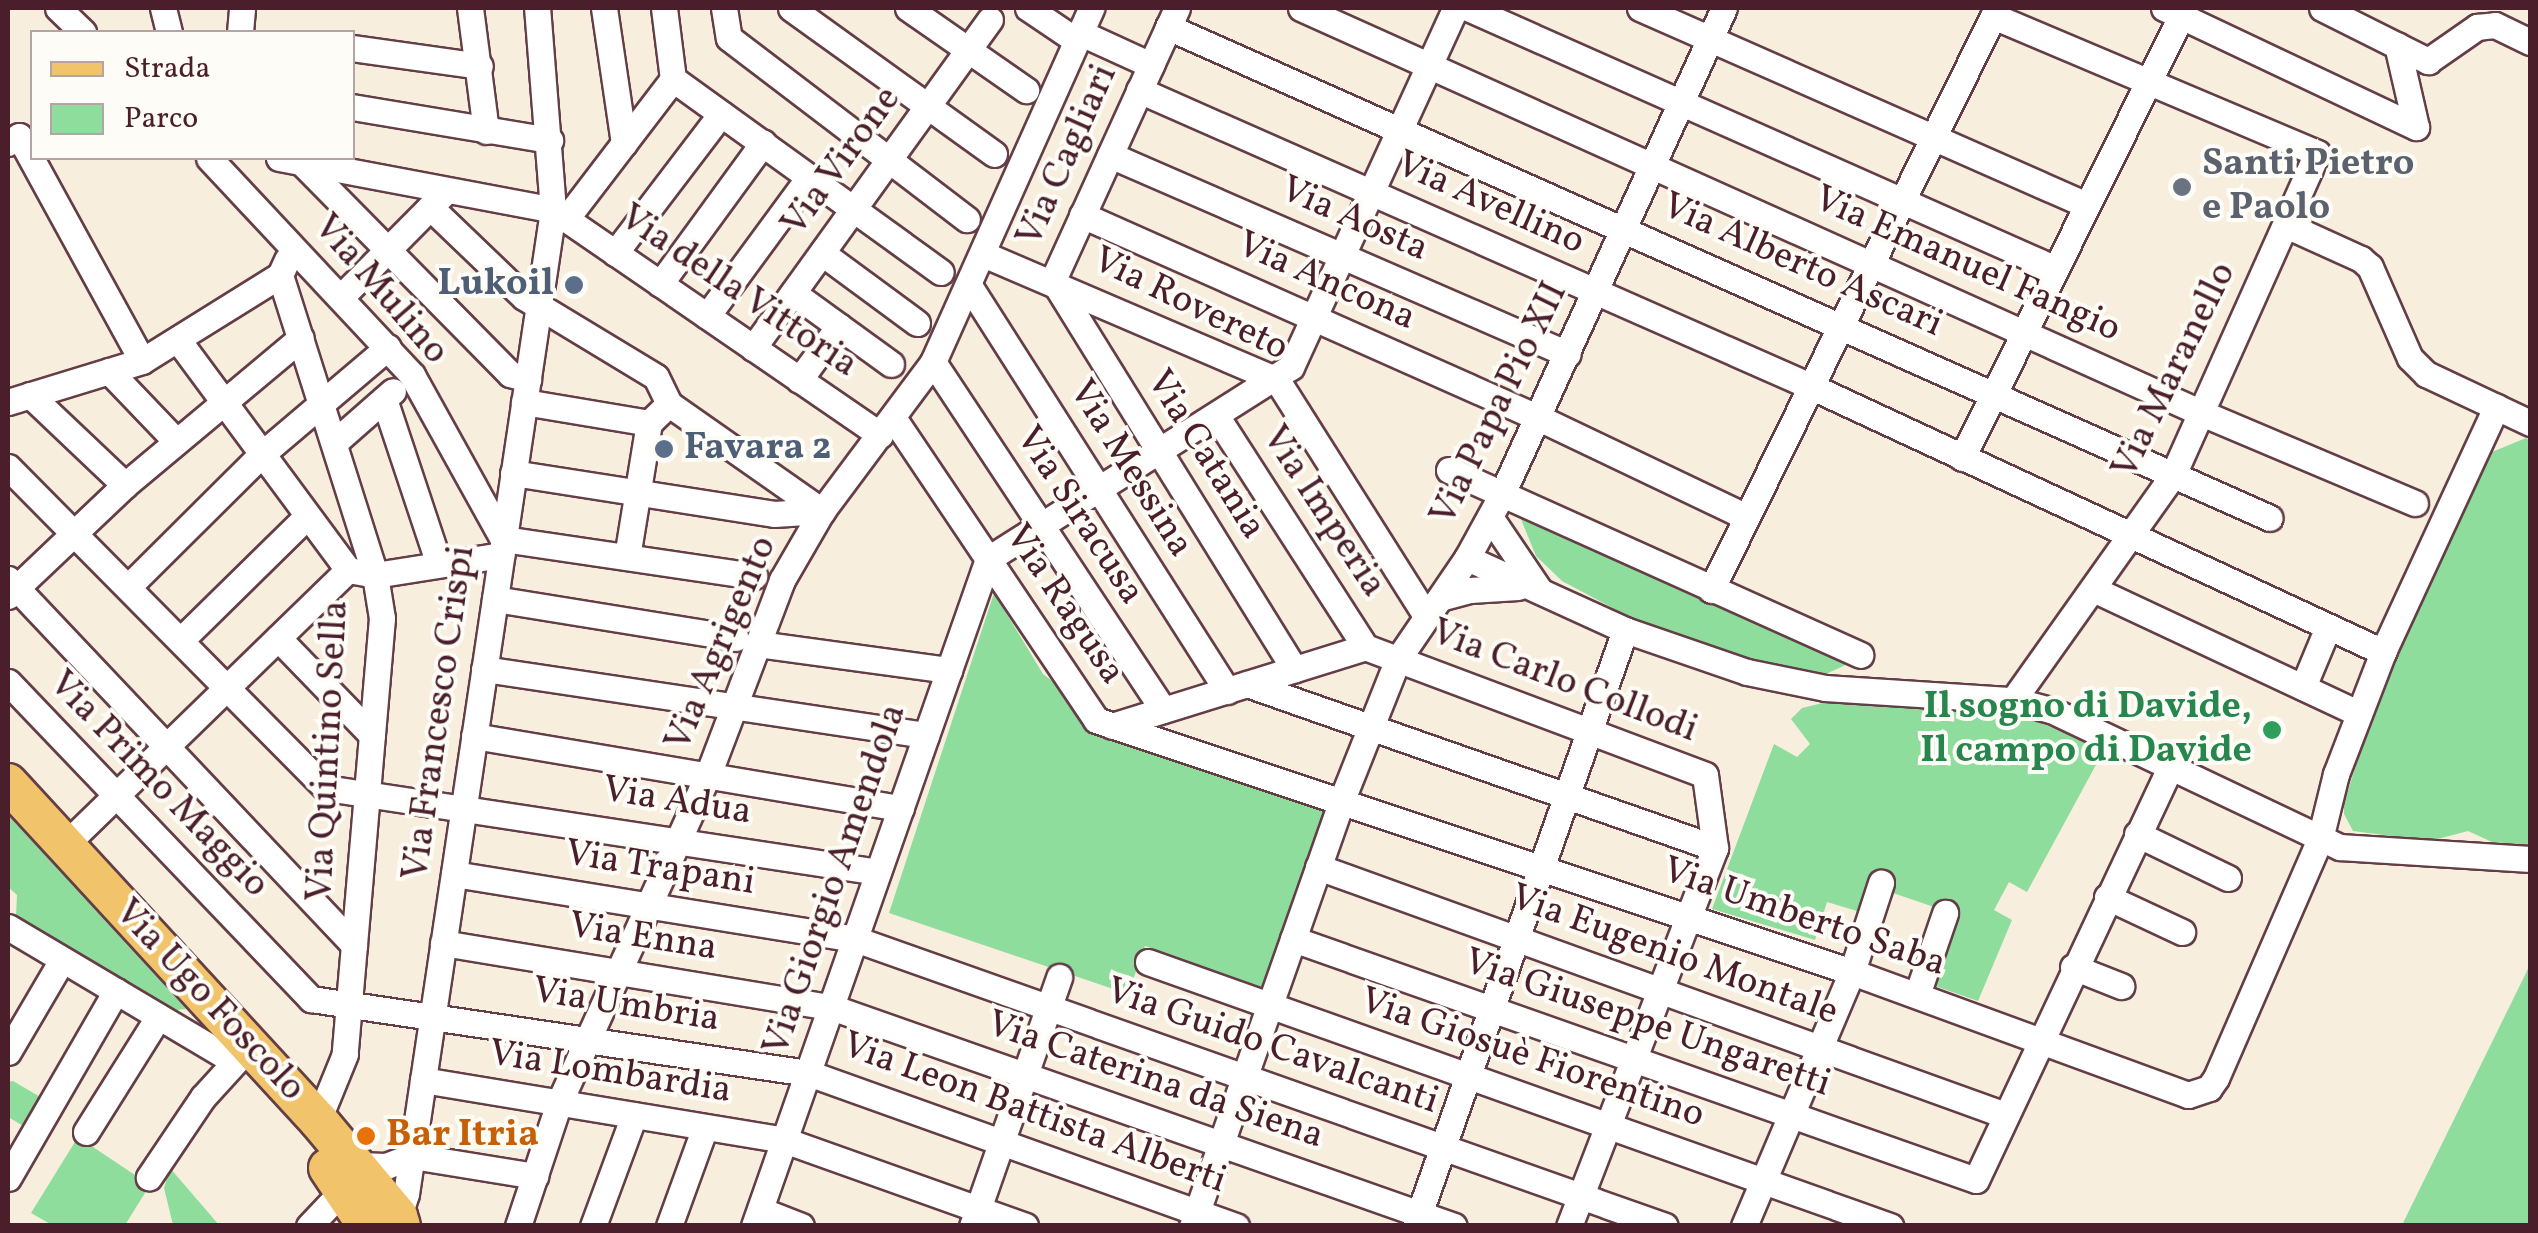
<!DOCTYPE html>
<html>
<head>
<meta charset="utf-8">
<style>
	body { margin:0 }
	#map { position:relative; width:2538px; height:1233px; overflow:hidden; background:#f8eedd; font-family:Vollkorn,serif }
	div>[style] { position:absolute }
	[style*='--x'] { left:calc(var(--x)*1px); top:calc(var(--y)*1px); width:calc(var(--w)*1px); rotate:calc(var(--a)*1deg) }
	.green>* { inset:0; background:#8edd9c }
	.roads { filter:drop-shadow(2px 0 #643e46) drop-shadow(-2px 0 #643e46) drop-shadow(0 2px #643e46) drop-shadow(0 -2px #643e46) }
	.street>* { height:25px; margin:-12.5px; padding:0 12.5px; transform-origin:12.5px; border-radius:12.5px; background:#fff }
	.primary>* { height:38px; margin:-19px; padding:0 19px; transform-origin:19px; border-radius:19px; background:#f1c36a }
	.dots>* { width:28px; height:28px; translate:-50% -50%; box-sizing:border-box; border:5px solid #fdfcf7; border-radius:50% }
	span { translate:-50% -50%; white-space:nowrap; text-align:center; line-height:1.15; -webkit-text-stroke:8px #fdfcf7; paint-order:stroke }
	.street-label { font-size:38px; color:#4a1f2b }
	.worship-label { font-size:38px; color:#5b616d; font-weight:700 }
	.left { translate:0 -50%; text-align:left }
	.service-label { font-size:38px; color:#4e5e75; font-weight:700 }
	.right { translate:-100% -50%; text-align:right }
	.leisure-label { font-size:38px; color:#27864d; font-weight:700 }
	.food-label { font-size:38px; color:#c56008; font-weight:700 }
	.frame { position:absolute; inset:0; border:10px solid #4a1f2b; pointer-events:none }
	.legend { position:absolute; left:30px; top:30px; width:325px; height:130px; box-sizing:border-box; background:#fdfcf7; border:2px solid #b5a4a5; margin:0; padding:12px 18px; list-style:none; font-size:30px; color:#4a1f2b }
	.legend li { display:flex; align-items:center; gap:20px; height:50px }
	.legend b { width:50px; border:2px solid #b5a4a5 }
</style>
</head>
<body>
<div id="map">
	<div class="green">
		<i style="clip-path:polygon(2526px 438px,2530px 441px,2530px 845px,2492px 842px,2468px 831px,2430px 841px,2353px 831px,2344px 814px,2344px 803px,2379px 693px,2487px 454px)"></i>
		<i style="clip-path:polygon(1518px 512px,1850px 663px,1828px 673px,1804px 673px,1739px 660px,1624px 614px,1562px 581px,1536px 556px)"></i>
		<i style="clip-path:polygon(994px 593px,1043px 674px,1065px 691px,1101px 733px,1325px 808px,1263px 989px,1145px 946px,1128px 994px,889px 913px)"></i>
		<i style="clip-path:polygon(1843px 698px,1989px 710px,2032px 719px,2104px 750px,2027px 892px,2009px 882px,1994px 910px,2012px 920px,1978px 1001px,1921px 981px,1937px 908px,1887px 891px,1877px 917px,1827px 902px,1815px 940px,1712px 909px,1774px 744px,1797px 757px,1810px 744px,1791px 719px,1802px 708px)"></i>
		<i style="clip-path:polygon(8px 815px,186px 1009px,166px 1011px,16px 916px,17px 895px,8px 887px)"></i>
		<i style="clip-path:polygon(2530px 964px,2530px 1225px,2402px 1225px,2525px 975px)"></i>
		<i style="clip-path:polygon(13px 1081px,42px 1098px,25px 1127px,8px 1117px,8px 1082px)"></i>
		<i style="clip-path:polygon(78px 1137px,150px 1185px,125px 1225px,52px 1225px,31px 1213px)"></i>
		<i style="clip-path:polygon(170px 1168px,219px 1225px,173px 1225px,164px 1188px)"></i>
	</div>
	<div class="roads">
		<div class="street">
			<i style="--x:58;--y:8;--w:35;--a:44"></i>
			<i style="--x:163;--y:8;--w:25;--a:76"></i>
			<i style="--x:470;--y:8;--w:124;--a:82.6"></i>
			<i style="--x:604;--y:8;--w:137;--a:81.6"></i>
			<i style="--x:664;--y:8;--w:72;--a:82.8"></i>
			<i style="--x:673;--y:79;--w:330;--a:35.8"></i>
			<i style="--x:724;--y:8;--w:30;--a:81"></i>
			<i style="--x:729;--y:38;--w:299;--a:37.3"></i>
			<i style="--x:791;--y:8;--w:250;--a:35.7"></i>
			<i style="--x:908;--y:8;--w:144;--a:34.8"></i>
			<i style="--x:1028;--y:8;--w:59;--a:34"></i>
			<i style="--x:1177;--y:8;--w:299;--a:114.5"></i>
			<i style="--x:1053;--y:280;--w:458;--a:58.2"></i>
			<i style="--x:1301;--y:8;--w:990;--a:24.21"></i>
			<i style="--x:2204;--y:414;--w:229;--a:22.9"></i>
			<i style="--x:1468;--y:8;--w:643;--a:23.94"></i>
			<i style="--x:1640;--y:8;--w:488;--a:23.8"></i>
			<i style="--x:2164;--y:8;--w:279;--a:25.3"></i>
			<i style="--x:2416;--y:127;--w:84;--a:-103"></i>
			<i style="--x:2322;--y:8;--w:119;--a:26.6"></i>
			<i style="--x:2428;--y:61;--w:60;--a:-34.8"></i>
			<i style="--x:2477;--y:27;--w:18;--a:-6"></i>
			<i style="--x:2495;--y:25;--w:39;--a:26"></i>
			<i style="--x:1993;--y:16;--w:352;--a:22.9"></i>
			<i style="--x:2317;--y:153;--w:353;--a:114.1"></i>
			<i style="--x:2173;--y:475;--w:276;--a:125.4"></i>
			<i style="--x:1168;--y:27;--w:1206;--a:24.02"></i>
			<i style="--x:240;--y:32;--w:24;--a:-85"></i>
			<i style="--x:1081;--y:33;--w:77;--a:24.6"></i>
			<i style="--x:352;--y:48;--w:129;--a:8"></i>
			<i style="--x:1139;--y:90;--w:733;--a:23.8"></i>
			<i style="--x:1810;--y:386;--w:632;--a:24.9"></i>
			<i style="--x:352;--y:107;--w:201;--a:9.5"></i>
			<i style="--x:8;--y:143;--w:13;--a:-32"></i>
			<i style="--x:19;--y:136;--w:256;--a:61.3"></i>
			<i style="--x:1110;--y:155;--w:499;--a:23.5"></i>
			<i style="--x:209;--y:158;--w:297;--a:46.9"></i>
			<i style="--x:412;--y:375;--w:188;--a:61"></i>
			<i style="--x:503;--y:539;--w:254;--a:8.4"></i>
			<i style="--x:279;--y:158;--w:279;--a:10.7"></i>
			<i style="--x:553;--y:210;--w:397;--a:34.5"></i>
			<i style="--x:299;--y:160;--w:301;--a:45.4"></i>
			<i style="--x:510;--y:374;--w:19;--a:16"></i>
			<i style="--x:430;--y:207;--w:130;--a:43.8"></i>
			<i style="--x:524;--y:297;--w:154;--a:31.2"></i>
			<i style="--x:656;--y:377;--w:30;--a:64"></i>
			<i style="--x:669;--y:404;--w:187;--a:35"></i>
			<i style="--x:1082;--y:215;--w:500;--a:23.95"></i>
			<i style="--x:1539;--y:418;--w:230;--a:25.5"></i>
			<i style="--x:566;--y:219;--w:176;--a:-52.6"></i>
			<i style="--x:2286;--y:225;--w:82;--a:24.4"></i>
			<i style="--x:2361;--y:259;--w:12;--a:42"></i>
			<i style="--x:2370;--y:267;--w:99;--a:66.3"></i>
			<i style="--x:2410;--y:358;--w:23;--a:45"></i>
			<i style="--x:2426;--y:374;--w:115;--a:25.2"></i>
			<i style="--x:615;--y:253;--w:175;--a:-52.7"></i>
			<i style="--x:822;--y:253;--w:118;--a:36.4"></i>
			<i style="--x:983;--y:254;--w:320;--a:23.2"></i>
			<i style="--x:1277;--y:380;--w:280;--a:57.7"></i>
			<i style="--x:280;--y:275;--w:315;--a:72.4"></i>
			<i style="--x:375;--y:575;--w:44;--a:80.8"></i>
			<i style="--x:382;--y:618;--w:438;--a:94.9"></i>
			<i style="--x:345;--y:1054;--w:71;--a:112.2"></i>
			<i style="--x:660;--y:284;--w:175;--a:-53.9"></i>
			<i style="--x:970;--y:287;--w:479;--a:57.5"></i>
			<i style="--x:793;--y:293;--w:121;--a:35.9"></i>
			<i style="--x:342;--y:296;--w:142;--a:-45.3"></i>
			<i style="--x:707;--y:316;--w:172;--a:-53.7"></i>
			<i style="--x:178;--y:340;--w:286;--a:53.5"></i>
			<i style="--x:348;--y:570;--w:27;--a:10"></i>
			<i style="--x:375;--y:575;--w:128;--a:-9"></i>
			<i style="--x:753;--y:348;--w:405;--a:-54.2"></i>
			<i style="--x:933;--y:362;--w:417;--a:56.5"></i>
			<i style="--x:109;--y:371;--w:97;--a:46.3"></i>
			<i style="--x:799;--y:380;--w:67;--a:-53.5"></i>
			<i style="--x:30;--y:395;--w:131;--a:43.5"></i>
			<i style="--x:384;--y:399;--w:174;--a:71.6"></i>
			<i style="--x:8;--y:402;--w:140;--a:-17"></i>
			<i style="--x:142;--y:361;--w:163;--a:-31.9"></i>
			<i style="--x:280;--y:275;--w:17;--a:-65"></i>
			<i style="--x:524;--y:402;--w:127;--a:9.5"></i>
			<i style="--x:1217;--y:417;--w:274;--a:57.2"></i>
			<i style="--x:894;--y:419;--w:362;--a:56.1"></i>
			<i style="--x:1096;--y:720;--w:797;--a:18.43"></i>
			<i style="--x:1852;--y:972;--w:358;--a:20.1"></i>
			<i style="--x:2188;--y:1095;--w:22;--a:-18"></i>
			<i style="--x:2209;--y:1088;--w:12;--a:-55"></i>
			<i style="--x:2216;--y:1078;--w:261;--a:-66.5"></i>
			<i style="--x:2320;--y:839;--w:67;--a:-76.2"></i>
			<i style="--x:2336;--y:774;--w:131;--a:-68.9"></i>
			<i style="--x:2383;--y:652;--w:270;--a:-65.2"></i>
			<i style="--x:335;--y:442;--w:77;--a:-41.3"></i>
			<i style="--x:1962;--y:458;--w:502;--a:-63.64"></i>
			<i style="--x:8;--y:467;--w:452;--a:45.3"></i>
			<i style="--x:326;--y:788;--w:558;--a:8.65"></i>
			<i style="--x:1449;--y:470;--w:451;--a:24.2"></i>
			<i style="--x:513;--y:473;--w:264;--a:8.9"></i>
			<i style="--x:774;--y:514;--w:48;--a:-3.6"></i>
			<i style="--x:1490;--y:517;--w:86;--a:55.9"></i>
			<i style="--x:627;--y:557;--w:136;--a:-80.7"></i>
			<i style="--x:649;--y:423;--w:28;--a:-44"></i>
			<i style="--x:1467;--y:558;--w:174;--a:24.5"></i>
			<i style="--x:1625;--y:630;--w:129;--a:19"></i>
			<i style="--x:1747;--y:672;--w:80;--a:11.6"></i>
			<i style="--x:1825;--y:688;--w:188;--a:3.7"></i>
			<i style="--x:2013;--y:700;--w:39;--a:15"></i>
			<i style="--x:2051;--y:710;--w:320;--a:25.4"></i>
			<i style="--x:2340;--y:847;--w:190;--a:3.6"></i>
			<i style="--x:8;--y:579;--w:504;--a:46.61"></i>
			<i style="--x:129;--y:586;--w:187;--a:-44.8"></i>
			<i style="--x:262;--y:454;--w:165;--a:-40.3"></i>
			<i style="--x:2093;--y:589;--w:293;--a:25.1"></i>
			<i style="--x:1711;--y:590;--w:648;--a:-63.83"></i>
			<i style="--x:8;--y:596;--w:161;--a:-43.5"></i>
			<i style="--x:125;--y:485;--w:229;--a:-39.9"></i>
			<i style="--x:1440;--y:598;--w:31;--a:-15"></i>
			<i style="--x:1470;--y:590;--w:48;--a:-3.6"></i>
			<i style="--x:495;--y:599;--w:244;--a:9.2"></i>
			<i style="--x:278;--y:638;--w:135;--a:45.9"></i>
			<i style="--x:182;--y:639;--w:175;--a:-44.5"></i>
			<i style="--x:758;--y:644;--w:193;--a:7.8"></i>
			<i style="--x:484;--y:669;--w:447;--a:8.5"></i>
			<i style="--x:8;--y:682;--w:439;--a:46.3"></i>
			<i style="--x:311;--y:999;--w:502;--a:8.47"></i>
			<i style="--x:808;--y:1073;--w:455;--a:19.7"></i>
			<i style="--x:1247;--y:684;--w:496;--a:19.3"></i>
			<i style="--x:2303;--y:687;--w:65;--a:-67.4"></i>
			<i style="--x:1112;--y:726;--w:265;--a:-17.3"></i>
			<i style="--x:1365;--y:647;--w:363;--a:20.6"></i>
			<i style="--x:1705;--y:775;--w:74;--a:82.2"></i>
			<i style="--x:1715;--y:848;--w:405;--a:111.1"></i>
			<i style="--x:474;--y:736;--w:433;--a:9.6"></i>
			<i style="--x:2137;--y:834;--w:101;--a:25.8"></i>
			<i style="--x:65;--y:845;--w:395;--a:-44.2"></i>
			<i style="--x:1318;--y:867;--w:730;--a:19.85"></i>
			<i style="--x:454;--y:874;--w:406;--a:9.2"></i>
			<i style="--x:855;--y:939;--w:859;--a:19.51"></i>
			<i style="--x:2107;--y:897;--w:83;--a:25"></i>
			<i style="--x:8;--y:927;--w:264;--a:30.7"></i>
			<i style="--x:235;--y:1062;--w:47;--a:132.4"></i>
			<i style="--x:203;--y:1097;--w:97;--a:124"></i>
			<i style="--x:1293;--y:939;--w:724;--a:19.44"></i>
			<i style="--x:1976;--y:1180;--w:456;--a:-64.8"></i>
			<i style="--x:443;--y:943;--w:393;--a:9.4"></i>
			<i style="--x:831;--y:1007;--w:660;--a:19.37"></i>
			<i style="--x:1148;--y:962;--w:788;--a:19.59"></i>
			<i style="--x:2073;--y:967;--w:52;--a:21.6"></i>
			<i style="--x:1917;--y:995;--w:87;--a:-71.1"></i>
			<i style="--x:8;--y:1052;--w:107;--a:-59.6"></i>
			<i style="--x:423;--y:1080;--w:366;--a:9.4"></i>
			<i style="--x:784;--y:1140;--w:256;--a:19.6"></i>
			<i style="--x:86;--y:1132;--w:136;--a:-57.9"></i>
			<i style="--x:357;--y:1165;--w:29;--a:2"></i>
			<i style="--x:386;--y:1166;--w:28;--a:-21"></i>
			<i style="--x:412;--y:1156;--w:125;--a:9.2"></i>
			<i style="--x:8;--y:1178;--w:216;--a:-60"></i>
			<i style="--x:760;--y:1210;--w:44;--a:21.3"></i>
			<i style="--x:309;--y:1226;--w:52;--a:-46.5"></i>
			<i style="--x:396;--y:1226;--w:34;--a:-73"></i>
			<i style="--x:406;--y:1194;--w:995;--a:-81.5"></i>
			<i style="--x:553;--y:210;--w:203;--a:-94.5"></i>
			<i style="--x:518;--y:1226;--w:130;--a:-71.6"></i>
			<i style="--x:559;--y:1103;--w:360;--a:-65.6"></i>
			<i style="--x:708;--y:775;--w:209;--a:-69.2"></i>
			<i style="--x:782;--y:580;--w:80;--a:-59.9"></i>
			<i style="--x:822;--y:511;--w:186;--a:-53.3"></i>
			<i style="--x:933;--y:362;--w:388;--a:-65.9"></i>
			<i style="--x:593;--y:1226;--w:118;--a:-69.7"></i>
			<i style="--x:669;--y:1226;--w:105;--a:-70"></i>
			<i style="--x:754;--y:1226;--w:707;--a:-70.67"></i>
			<i style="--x:988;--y:559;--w:359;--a:-32.4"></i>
			<i style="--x:1291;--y:367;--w:395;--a:-65.4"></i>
			<i style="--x:972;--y:1226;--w:264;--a:-70.7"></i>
			<i style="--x:1192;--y:1226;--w:449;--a:-70.6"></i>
			<i style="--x:1341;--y:802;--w:154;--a:-68.3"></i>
			<i style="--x:1398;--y:659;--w:122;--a:-55.7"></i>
			<i style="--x:1467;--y:558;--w:73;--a:-61.3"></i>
			<i style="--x:1502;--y:494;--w:534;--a:-65.45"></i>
			<i style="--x:1415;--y:1226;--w:632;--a:-70.59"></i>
			<i style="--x:1744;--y:1226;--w:276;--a:-67"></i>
			<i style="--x:1852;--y:972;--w:94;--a:-72"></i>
		</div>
		<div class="primary">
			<i style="--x:8;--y:783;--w:458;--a:47.4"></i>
			<i style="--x:318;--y:1120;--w:125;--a:50.2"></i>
			<i style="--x:398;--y:1216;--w:10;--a:73"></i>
			<i style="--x:328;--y:1168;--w:70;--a:56.1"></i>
		</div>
	</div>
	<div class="dots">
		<i style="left:2182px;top:187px;background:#6b7280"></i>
		<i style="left:574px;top:285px;background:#5c6f8a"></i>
		<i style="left:664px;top:449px;background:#5c6f8a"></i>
		<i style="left:2272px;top:730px;background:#2e9e5b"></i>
		<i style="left:366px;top:1136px;background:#e8710a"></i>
	</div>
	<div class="street-label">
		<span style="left:1068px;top:156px;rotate:-66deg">Via Cagliari</span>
		<span style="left:842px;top:162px;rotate:-54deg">Via Virone</span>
		<span style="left:1490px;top:204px;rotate:24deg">Via Avellino</span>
		<span style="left:1354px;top:220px;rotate:24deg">Via Aosta</span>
		<span style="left:1967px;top:265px;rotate:24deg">Via Emanuel Fangio</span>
		<span style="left:1802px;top:266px;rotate:24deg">Via Alberto Ascari</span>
		<span style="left:1326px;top:282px;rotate:24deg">Via Ancona</span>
		<span style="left:380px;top:290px;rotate:49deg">Via Mulino</span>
		<span style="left:738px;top:292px;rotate:34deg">Via della Vittoria</span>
		<span style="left:1190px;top:305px;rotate:26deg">Via Rovereto</span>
		<span style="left:2175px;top:371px;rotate:-64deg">Via Maranello</span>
		<span style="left:1500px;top:404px;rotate:-64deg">Via Papa Pio XII</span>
		<span style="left:1205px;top:455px;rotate:58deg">Via Catania</span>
		<span style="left:1130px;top:469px;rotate:58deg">Via Messina</span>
		<span style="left:1323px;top:512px;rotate:57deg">Via Imperia</span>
		<span style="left:1079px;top:516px;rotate:57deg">Via Siracusa</span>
		<span style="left:1064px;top:605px;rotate:56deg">Via Ragusa</span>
		<span style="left:722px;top:644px;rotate:-67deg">Via Agrigento</span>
		<span style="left:1564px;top:682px;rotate:21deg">Via Carlo Collodi</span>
		<span style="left:440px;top:713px;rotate:-82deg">Via Francesco Crispi</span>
		<span style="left:329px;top:751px;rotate:-87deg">Via Quintino Sella</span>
		<span style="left:158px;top:785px;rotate:46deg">Via Primo Maggio</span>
		<span style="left:677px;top:802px;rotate:9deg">Via Adua</span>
		<span style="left:660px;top:869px;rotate:9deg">Via Trapani</span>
		<span style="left:836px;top:880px;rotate:-71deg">Via Giorgio Amendola</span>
		<span style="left:1804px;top:918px;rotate:19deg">Via Umberto Saba</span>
		<span style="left:643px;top:938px;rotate:9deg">Via Enna</span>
		<span style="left:1674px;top:956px;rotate:20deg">Via Eugenio Montale</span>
		<span style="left:209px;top:1001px;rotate:47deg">Via Ugo Foscolo</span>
		<span style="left:626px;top:1006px;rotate:9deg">Via Umbria</span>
		<span style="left:1647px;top:1024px;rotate:19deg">Via Giuseppe Ungaretti</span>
		<span style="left:1272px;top:1047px;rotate:19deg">Via Guido Cavalcanti</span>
		<span style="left:1532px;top:1059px;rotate:19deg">Via Giosuè Fiorentino</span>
		<span style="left:610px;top:1073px;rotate:9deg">Via Lombardia</span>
		<span style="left:1155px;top:1081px;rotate:19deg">Via Caterina da Siena</span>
		<span style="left:1034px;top:1114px;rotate:20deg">Via Leon Battista Alberti</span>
	</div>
	<div class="worship-label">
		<span class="left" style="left:2202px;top:187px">Santi Pietro<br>e Paolo</span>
	</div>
	<div class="service-label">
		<span class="right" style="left:554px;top:285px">Lukoil</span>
		<span class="left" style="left:684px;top:449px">Favara 2</span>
	</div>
	<div class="leisure-label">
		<span class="right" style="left:2252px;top:730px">Il sogno di Davide,<br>Il campo di Davide</span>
	</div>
	<div class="food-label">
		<span class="left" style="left:386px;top:1136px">Bar Itria</span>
	</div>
	<div class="frame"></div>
	<ul class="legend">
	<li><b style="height:12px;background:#f1c36a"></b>Strada</li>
	<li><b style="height:28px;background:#8edd9c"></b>Parco</li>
	</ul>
</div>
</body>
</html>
